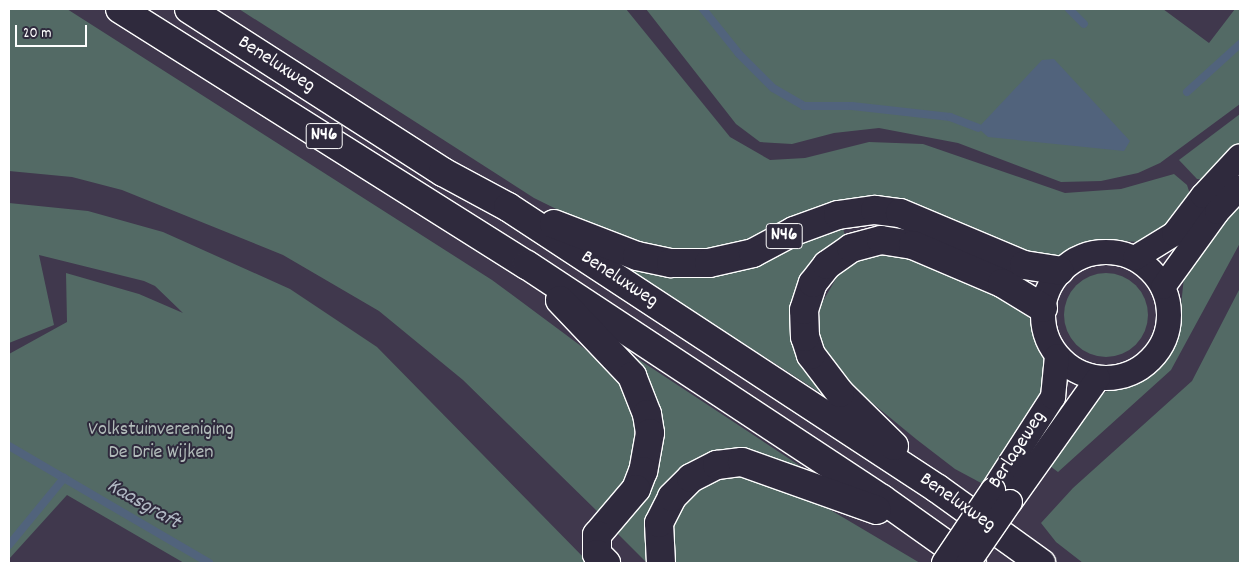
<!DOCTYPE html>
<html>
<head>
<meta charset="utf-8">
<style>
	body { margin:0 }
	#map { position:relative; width:1249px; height:572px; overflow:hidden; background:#40384d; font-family:Dekko,sans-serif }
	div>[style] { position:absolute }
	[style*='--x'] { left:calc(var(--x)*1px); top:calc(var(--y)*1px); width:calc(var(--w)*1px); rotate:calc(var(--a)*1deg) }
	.green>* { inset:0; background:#536a65 }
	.round { border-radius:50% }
	.water>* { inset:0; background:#51637c }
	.stream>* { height:8px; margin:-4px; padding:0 4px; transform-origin:4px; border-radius:4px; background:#51637c }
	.roads { filter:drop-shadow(1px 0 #fff) drop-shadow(-1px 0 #fff) drop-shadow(0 1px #fff) drop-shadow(0 -1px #fff) }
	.minor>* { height:24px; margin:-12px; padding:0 12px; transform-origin:12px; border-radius:12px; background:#2f2a3d }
	.minor>.ring { margin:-12px; padding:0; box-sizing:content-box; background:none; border:24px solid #2f2a3d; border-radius:50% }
	.highway>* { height:28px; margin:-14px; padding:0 14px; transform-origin:14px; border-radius:14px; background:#2f2a3d }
	.bridges { filter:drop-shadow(1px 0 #fff) drop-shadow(-1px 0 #fff) drop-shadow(0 1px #fff) drop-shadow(0 -1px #fff) }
	.minor-bridge>* { height:24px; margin:-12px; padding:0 12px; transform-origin:12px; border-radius:12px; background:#2f2a3d }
	span { translate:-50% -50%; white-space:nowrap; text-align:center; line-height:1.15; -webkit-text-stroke:4px #2f2a3d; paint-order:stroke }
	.shield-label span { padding:1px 4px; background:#2f2a3d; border:1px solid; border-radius:4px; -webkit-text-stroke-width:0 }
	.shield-label { font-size:19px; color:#fff; font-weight:700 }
	.street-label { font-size:20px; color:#fff }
	.park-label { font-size:20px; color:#b2bcba }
	.water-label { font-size:21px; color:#b1b9c4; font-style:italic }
	.frame { position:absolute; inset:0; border:10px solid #fff; pointer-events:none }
	.scale { position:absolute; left:15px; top:25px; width:72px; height:22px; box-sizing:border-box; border:2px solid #fff; border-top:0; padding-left:6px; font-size:15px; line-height:18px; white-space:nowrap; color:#fff; -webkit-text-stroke:4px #2f2a3d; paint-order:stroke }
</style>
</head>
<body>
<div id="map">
	<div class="green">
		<i style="clip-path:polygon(9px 9px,67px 9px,492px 280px,585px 349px,618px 380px,633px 414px,637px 453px,625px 486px,599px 513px,463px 380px,379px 311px,283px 255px,122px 190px,72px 177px,9px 171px)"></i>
		<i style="clip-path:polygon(239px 9px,626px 9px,730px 137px,770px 160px,805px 158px,869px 142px,923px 144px,1065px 193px,1121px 189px,1174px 174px,1187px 185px,1192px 200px,1165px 229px,1138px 242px,1110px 240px,1056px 258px,1028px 256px,913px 208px,692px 253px,621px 241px,534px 198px)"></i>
		<i style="clip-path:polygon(646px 9px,1163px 9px,1209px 43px,1235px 9px,1240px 9px,1240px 104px,1160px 163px,1138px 173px,1101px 181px,1061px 182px,958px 143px,879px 128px,834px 133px,792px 144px,760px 142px,736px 124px)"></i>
		<i style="clip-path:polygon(1240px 114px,1240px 144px,1209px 180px,1197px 179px,1179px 160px)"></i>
		<i style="clip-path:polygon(1240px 199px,1240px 243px,1171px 370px,1058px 472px,1050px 466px,1085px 412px,1105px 392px,1136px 383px,1163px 365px,1178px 335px,1185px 267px)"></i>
		<i style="clip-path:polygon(9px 203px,88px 211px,163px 232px,290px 289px,377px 347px,589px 563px,184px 563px,67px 495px,9px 559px,9px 354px,67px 322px,66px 273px,139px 294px,183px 313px,155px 286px,144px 281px,39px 255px,54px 325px,9px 343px)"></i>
		<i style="clip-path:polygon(842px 225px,846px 239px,802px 289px,841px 406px,621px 265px,797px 244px)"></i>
		<i style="clip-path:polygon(870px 253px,908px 255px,1014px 299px,1031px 320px,1046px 365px,1045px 392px,983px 484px,955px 469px,916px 439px,854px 388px,830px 362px,819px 333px,820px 306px,844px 265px)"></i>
		<i class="round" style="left:1064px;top:273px;width:84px;height:84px"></i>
		<i style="clip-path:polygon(1240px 288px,1240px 563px,1083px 563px,1056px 542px,1041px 523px,1073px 488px,1192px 381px)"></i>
		<i style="clip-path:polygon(629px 353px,823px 481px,689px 468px,653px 563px,647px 563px,617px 533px,652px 480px)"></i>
		<i style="clip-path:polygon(731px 476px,759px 476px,812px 499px,920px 563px,672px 563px,668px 536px,678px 508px,700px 488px)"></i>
	</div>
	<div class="water">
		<i style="clip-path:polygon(1054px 59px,1130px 141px,1124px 151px,988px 137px,978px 128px,1042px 60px)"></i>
	</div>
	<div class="stream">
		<i style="--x:703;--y:9;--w:58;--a:51.3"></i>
		<i style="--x:739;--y:54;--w:48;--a:45"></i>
		<i style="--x:773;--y:88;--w:36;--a:30"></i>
		<i style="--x:804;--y:106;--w:48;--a:0"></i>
		<i style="--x:852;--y:106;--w:99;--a:6.4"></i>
		<i style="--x:950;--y:117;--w:30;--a:21"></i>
		<i style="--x:1069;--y:9;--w:21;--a:45"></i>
		<i style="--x:1187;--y:92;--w:72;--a:-42.2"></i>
		<i style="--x:9;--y:446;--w:232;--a:30.3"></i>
		<i style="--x:9;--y:545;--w:87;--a:-50.6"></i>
	</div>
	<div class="roads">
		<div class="minor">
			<i class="ring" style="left:1043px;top:252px;width:102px;height:102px"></i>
			<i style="--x:1135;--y:258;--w:46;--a:-31.6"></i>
			<i style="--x:1174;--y:234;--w:48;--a:-52.7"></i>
			<i style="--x:1203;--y:196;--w:54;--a:-47.2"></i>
			<i style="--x:1163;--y:287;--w:92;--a:-54.2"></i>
			<i style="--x:1217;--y:212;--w:34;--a:-47"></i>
			<i style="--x:993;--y:490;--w:111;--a:-57.2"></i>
			<i style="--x:1053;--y:397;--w:41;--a:-84.4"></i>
			<i style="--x:1010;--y:502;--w:152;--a:-54.6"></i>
		</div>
		<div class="highway">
			<i style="--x:120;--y:9;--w:481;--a:32.2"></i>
			<i style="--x:527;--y:265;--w:425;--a:33.4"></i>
			<i style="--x:882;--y:499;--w:110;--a:35.4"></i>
			<i style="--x:189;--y:9;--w:302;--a:32.7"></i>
			<i style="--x:443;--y:172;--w:74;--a:28.3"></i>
			<i style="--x:508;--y:207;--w:514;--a:33.26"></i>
			<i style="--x:938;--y:489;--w:127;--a:35.7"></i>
			<i style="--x:554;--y:224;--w:89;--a:21.1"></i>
			<i style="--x:637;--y:256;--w:35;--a:12"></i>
			<i style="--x:671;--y:263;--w:38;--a:0"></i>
			<i style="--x:709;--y:263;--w:45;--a:-12.8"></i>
			<i style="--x:753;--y:253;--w:47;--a:-28.2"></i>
			<i style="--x:794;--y:231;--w:47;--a:-20"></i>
			<i style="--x:838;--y:215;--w:37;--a:-8"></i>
			<i style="--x:875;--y:210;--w:25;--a:7"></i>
			<i style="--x:900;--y:213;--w:134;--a:22.8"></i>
			<i style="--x:1024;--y:265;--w:36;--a:9"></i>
			<i style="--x:560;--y:300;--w:105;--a:46.5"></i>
			<i style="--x:632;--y:376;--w:41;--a:68.5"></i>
			<i style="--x:647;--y:414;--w:19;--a:81"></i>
			<i style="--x:650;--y:433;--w:39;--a:100"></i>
			<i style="--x:643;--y:471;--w:19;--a:111"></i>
			<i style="--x:636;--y:489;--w:60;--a:130.3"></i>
			<i style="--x:597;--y:535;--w:19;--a:90"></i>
			<i style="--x:597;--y:554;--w:13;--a:45"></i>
			<i style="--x:894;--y:446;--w:76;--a:-135.5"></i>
			<i style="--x:840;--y:393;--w:48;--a:-127.3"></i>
			<i style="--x:811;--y:355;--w:19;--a:-108"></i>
			<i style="--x:805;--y:337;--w:27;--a:-92"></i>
			<i style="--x:804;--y:310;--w:28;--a:-72"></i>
			<i style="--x:813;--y:283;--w:23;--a:-52"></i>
			<i style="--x:827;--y:265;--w:29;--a:-35"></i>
			<i style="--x:851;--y:248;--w:31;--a:-15"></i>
			<i style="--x:881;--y:240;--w:32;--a:9"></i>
			<i style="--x:913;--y:245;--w:97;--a:23.1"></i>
			<i style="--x:1002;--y:283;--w:48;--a:31.4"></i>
			<i style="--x:661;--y:563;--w:40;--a:-92.9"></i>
			<i style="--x:659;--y:523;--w:29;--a:-63"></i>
			<i style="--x:672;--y:497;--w:27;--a:-45"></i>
			<i style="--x:691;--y:478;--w:29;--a:-27"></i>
			<i style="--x:717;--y:465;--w:25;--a:-7"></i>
			<i style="--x:742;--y:462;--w:143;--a:19.6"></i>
		</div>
	</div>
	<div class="bridges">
		<div class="minor-bridge">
			<i style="--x:944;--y:563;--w:88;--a:-56.1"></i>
			<i style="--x:968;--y:563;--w:74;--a:-55.5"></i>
		</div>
	</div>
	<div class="shield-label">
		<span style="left:324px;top:136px">N46</span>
		<span style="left:784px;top:236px">N46</span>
	</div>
	<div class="street-label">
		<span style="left:276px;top:65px;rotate:33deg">Beneluxweg</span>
		<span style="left:619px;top:280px;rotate:33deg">Beneluxweg</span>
		<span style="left:1018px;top:450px;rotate:-57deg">Berlageweg</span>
		<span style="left:957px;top:503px;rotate:35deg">Beneluxweg</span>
	</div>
	<div class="park-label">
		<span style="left:161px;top:442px">Volkstuinvereniging<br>De Drie Wijken</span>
	</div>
	<div class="water-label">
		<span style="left:143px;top:505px;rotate:30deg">Kaasgraft</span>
	</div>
	<div class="frame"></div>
	<div class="scale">20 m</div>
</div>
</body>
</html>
